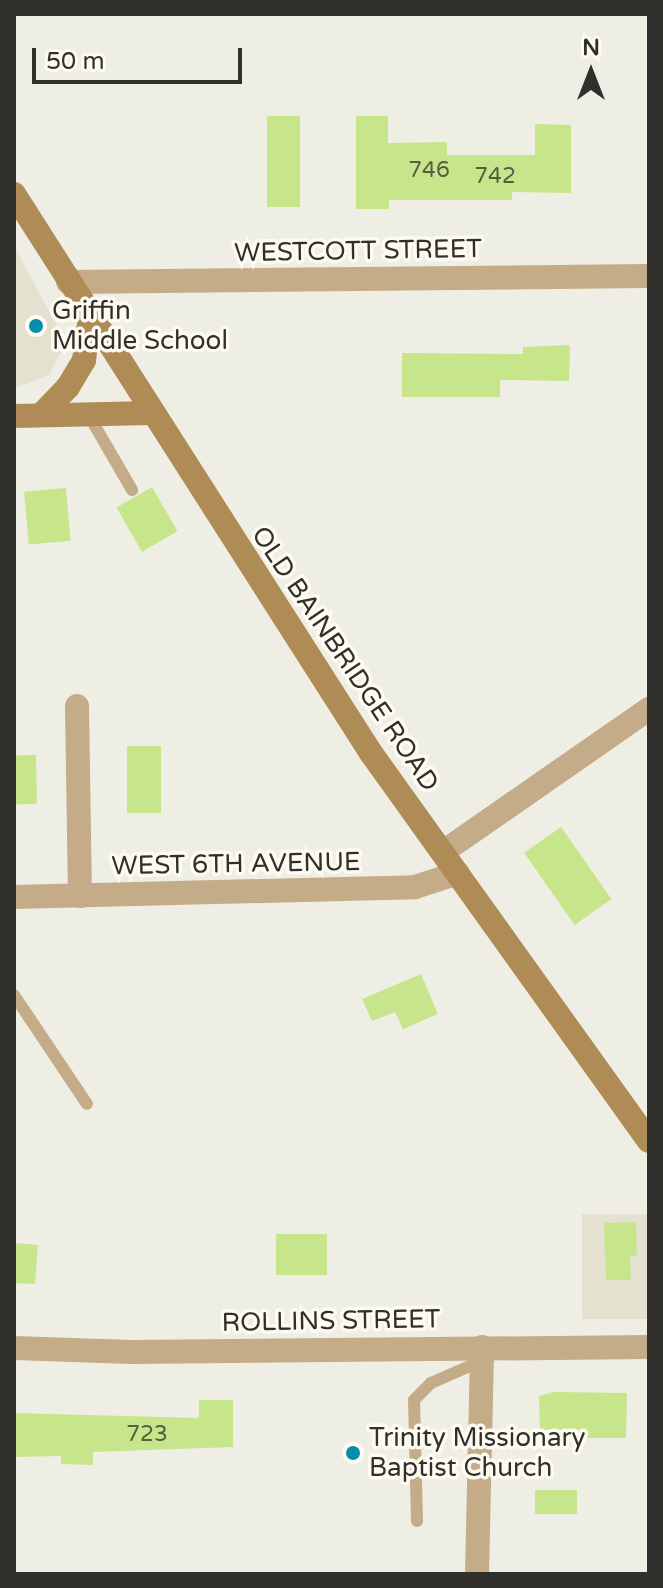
<!DOCTYPE html>
<html>
<head>
<meta charset="utf-8">
<style>
	body { margin:0 }
	#map { position:relative; width:663px; height:1588px; overflow:hidden; background:#efeee4; font-family:"Varela Round",sans-serif }
	div>[style] { position:absolute }
	[style*='--x'] { left:calc(var(--x)*1px); top:calc(var(--y)*1px); width:calc(var(--w)*1px); rotate:calc(var(--a)*1deg) }
	.built>* { inset:0; background:#e4e1d0; transform-origin:0 0 }
	.building>* { inset:0; background:#c7e68b; transform-origin:0 0 }
	.lane>* { height:12px; margin:-6px; padding:0 6px; transform-origin:6px; border-radius:6px; background:#c4ac89 }
	.street>* { height:24px; margin:-12px; padding:0 12px; transform-origin:12px; border-radius:12px; background:#c4ac89 }
	.secondary>* { height:24px; margin:-12px; padding:0 12px; transform-origin:12px; border-radius:12px; background:#af8b56 }
	.dots>* { width:22px; height:22px; translate:-50% -50%; box-sizing:border-box; border:4px solid #fdfbf1; border-radius:50% }
	span { translate:-50% -50%; white-space:nowrap; text-align:center; line-height:1.15; -webkit-text-stroke:7px #fdfbf1; paint-order:stroke }
	.number-label { font-size:22px; color:#565d43 }
	.number-label span { -webkit-text-stroke-width:0 }
	.street-label { font-size:26px; color:#302f2b }
	.poi-label { font-size:26px; color:#302f2b }
	.left { translate:0 -50%; text-align:left }
	.frame { position:absolute; inset:0; border:16px solid #302f2b; pointer-events:none }
	.north { position:absolute; left:551px; top:32px; width:80px; height:80px; -webkit-text-stroke:6px #fdfbf1; paint-order:stroke; rotate:0deg; font-size:22px; font-weight:700; line-height:32px; text-align:center; color:#302f2b }
	.north::after { content:''; display:block; margin:auto; width:28px; height:36px; background:#302f2b; clip-path:polygon(50% 0,100% 100%,50% 72%,0 100%) }
	.scale { position:absolute; left:32px; top:48px; width:210px; height:36px; box-sizing:border-box; border:4px solid #302f2b; border-top:0; padding-left:10px; font-size:24px; line-height:28px; white-space:nowrap; color:#302f2b; -webkit-text-stroke:6px #fdfbf1; paint-order:stroke }
</style>
</head>
<body>
<div id="map">
	<div class="built">
		<i style="clip-path:polygon(14px 246px,66px 343px,49px 375px,14px 388px)"></i>
		<i style="left:582px;top:1214px;width:67px;height:105px"></i>
	</div>
	<div class="building">
		<i style="left:267px;top:116px;width:33px;height:91px"></i>
		<i style="clip-path:polygon(356px 116px,388px 116px,388px 143px,447px 142px,447px 155px,535px 155px,535px 124px,571px 125px,571px 193px,512px 192px,512px 200px,389px 200px,389px 209px,356px 209px)"></i>
		<i style="clip-path:polygon(570px 345px,569px 381px,500px 380px,500px 397px,402px 397px,402px 353px,523px 354px,523px 347px)"></i>
		<i style="left:152px;top:487px;width:51px;height:41px;rotate:60deg"></i>
		<i style="left:66px;top:488px;width:53px;height:42px;rotate:85deg"></i>
		<i style="left:127px;top:746px;width:34px;height:67px"></i>
		<i style="left:36px;top:755px;width:49px;height:22px;rotate:89deg"></i>
		<i style="left:561px;top:827px;width:88px;height:45px;rotate:55deg"></i>
		<i style="clip-path:polygon(421px 974px,438px 1014px,403px 1029px,395px 1012px,372px 1021px,362px 999px)"></i>
		<i style="clip-path:polygon(636px 1222px,637px 1256px,630px 1256px,631px 1280px,606px 1280px,604px 1223px)"></i>
		<i style="left:276px;top:1234px;width:51px;height:41px"></i>
		<i style="clip-path:polygon(14px 1243px,38px 1245px,35px 1284px,14px 1283px)"></i>
		<i style="clip-path:polygon(553px 1392px,627px 1393px,626px 1438px,581px 1438px,581px 1430px,540px 1430px,539px 1396px)"></i>
		<i style="clip-path:polygon(199px 1400px,233px 1400px,233px 1447px,93px 1452px,93px 1465px,61px 1464px,61px 1456px,14px 1457px,14px 1413px,199px 1418px)"></i>
		<i style="left:535px;top:1490px;width:42px;height:24px"></i>
	</div>
	<div class="lane">
		<i style="--x:88;--y:414;--w:88;--a:59.9"></i>
		<i style="--x:14;--y:995;--w:131;--a:56.2"></i>
		<i style="--x:417;--y:1521;--w:121;--a:-91.4"></i>
		<i style="--x:414;--y:1400;--w:24;--a:-45"></i>
		<i style="--x:431;--y:1383;--w:55;--a:-23.7"></i>
	</div>
	<div class="street">
		<i style="--x:68;--y:282;--w:581;--a:-0.59"></i>
		<i style="--x:77;--y:706;--w:190;--a:89.1"></i>
		<i style="--x:443;--y:852;--w:251;--a:-34.8"></i>
		<i style="--x:14;--y:897;--w:401;--a:-1.4"></i>
		<i style="--x:415;--y:887;--w:45;--a:-18"></i>
		<i style="--x:14;--y:1348;--w:117;--a:2"></i>
		<i style="--x:131;--y:1352;--w:518;--a:-0.55"></i>
		<i style="--x:477;--y:1574;--w:227;--a:-88.7"></i>
	</div>
	<div class="secondary">
		<i style="--x:14;--y:194;--w:663;--a:57.44"></i>
		<i style="--x:371;--y:753;--w:477;--a:54.4"></i>
		<i style="--x:41;--y:415;--w:39;--a:-46"></i>
		<i style="--x:68;--y:387;--w:31;--a:-59"></i>
		<i style="--x:84;--y:360;--w:43;--a:-82.1"></i>
		<i style="--x:14;--y:416;--w:137;--a:-1.3"></i>
	</div>
	<div class="dots">
		<i style="left:36px;top:326px;background:#048eac"></i>
		<i style="left:353px;top:1453px;background:#048eac"></i>
	</div>
	<div class="number-label">
		<span style="left:429px;top:171px">746</span>
		<span style="left:495px;top:177px">742</span>
		<span style="left:147px;top:1435px">723</span>
	</div>
	<div class="street-label">
		<span style="left:358px;top:251px;rotate:-1deg">WESTCOTT STREET</span>
		<span style="left:345px;top:659px;rotate:56deg">OLD BAINBRIDGE ROAD</span>
		<span style="left:236px;top:864px;rotate:-1deg">WEST 6TH AVENUE</span>
		<span style="left:331px;top:1321px;rotate:-1deg">ROLLINS STREET</span>
	</div>
	<div class="poi-label">
		<span class="left" style="left:52px;top:326px">Griffin<br>Middle School</span>
		<span class="left" style="left:369px;top:1453px">Trinity Missionary<br>Baptist Church</span>
	</div>
	<div class="frame"></div>
	<div class="north">N</div>
	<div class="scale">50 m</div>
</div>
</body>
</html>
